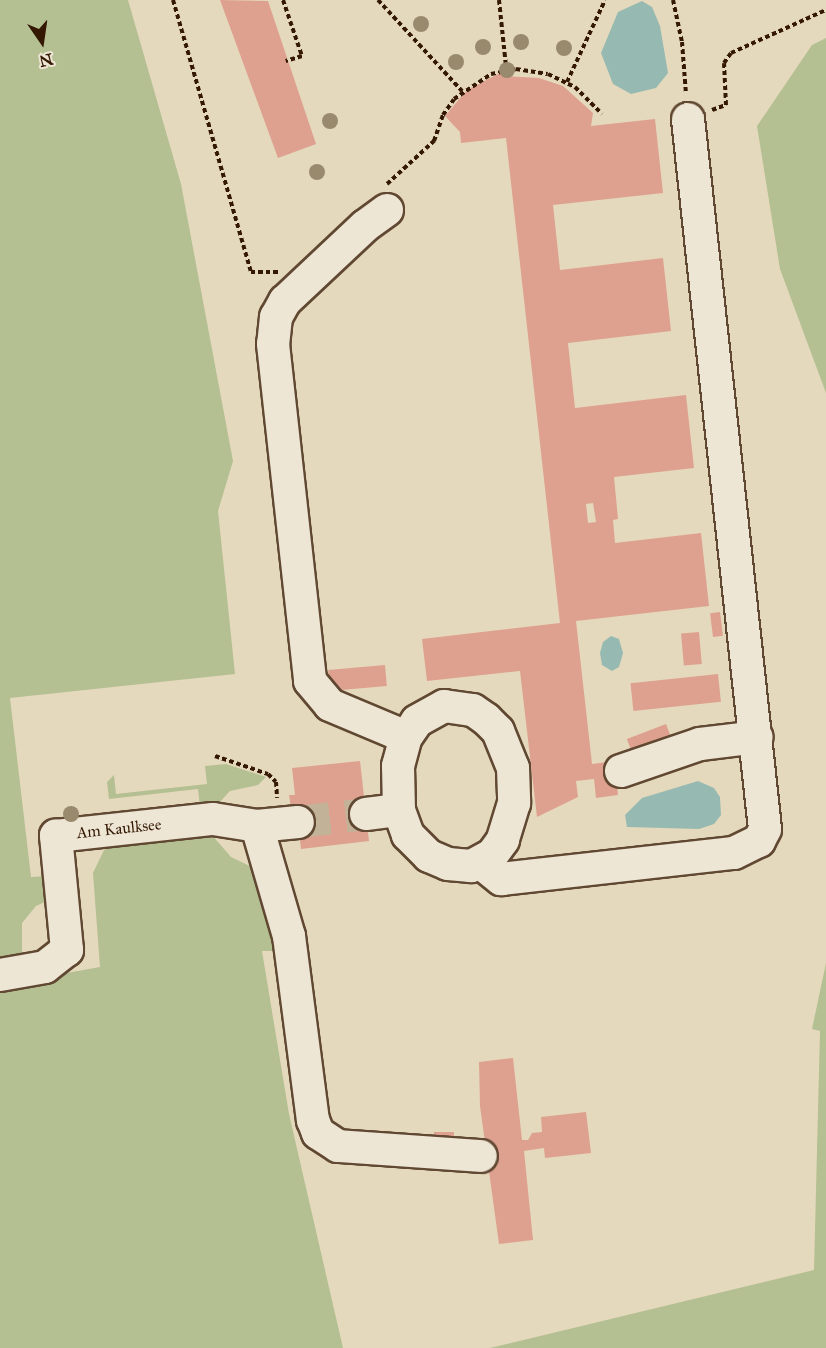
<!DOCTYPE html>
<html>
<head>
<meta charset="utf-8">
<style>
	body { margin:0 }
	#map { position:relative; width:826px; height:1348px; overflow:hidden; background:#e5d9bd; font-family:"IM FELL Great Primer",serif }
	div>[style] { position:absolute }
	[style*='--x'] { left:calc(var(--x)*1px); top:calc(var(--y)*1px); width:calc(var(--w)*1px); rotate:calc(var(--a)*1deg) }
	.green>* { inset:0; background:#b4bf92 }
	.water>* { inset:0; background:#96bab1 }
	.building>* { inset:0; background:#dea18f; transform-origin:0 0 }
	.minor-tunnel>* { height:32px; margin-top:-16px; transform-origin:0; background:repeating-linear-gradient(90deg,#c2b298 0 32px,transparent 0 48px) }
	.path>* { height:4px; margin-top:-2px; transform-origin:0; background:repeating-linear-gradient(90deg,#341803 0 4.5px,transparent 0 7.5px) }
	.roads { filter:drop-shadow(2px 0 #604832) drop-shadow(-2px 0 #604832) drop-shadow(0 2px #604832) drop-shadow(0 -2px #604832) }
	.minor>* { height:32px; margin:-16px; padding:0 16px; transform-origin:16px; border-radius:16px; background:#eee6d4 }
	.trees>* { width:16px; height:16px; margin:-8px; border-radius:50%; background:#998a6e }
	span { translate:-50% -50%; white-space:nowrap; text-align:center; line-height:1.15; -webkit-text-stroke:4.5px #eee6d4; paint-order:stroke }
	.street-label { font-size:16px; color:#341803 }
	.north { position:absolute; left:12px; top:12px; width:60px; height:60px; -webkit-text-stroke:4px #eee6d4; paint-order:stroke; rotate:167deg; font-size:16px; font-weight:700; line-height:24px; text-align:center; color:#341803 }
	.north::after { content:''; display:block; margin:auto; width:21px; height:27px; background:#341803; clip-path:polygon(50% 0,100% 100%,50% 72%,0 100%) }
</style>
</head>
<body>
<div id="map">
	<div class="green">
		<i style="clip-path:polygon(0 0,128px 0,181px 184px,233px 461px,218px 511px,235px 674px,10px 698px,31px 877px,49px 876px,49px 900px,36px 906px,22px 923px,22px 957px,0 966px)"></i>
		<i style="clip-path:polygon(826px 38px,826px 393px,780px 269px,757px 126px,812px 45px)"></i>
		<i style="clip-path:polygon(226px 764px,266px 777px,258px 785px,230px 791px,216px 806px,200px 807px,198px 789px,109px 799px,107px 782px,114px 775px,116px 794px,207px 784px,205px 766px)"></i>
		<i style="clip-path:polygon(211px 834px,231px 857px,256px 869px,286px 951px,262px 951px,289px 1114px,343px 1348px,0 1348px,0 985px,100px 967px,93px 873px,104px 850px,113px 844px)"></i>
		<i style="clip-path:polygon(826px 963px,826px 1348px,490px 1348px,814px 1270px,820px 1031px,812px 1029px)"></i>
	</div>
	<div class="water">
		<i style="clip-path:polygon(642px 1px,652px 7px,660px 26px,668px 73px,656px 88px,631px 94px,613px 84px,601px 53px,618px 12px)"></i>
		<i style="clip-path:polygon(611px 636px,619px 639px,623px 653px,619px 667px,612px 671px,602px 665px,600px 653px,603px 642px)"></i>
		<i style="clip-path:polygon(698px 781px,714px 788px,720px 797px,721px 815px,714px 824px,699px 829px,627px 827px,625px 815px,642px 798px)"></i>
	</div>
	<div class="building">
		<i style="clip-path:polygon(220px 0,268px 1px,316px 144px,278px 158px)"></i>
		<i style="clip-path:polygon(evenodd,500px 73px,502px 76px,539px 78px,563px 86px,593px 113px,591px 126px,655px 119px,663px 193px,553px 205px,560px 270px,663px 258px,671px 331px,568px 343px,575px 408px,686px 395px,694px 468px,614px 477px,618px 519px,613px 520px,615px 543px,701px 533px,709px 606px,576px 621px,592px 764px,615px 761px,618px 795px,596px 798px,594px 779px,576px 781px,578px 797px,537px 817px,520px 671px,427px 681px,422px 639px,560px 623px,506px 138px,461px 143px,460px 132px,445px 116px,467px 90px,500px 73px,593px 503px,596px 522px,588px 523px,586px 504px,593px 503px)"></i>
		<i style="left:720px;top:612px;width:24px;height:10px;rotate:83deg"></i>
		<i style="left:699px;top:632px;width:32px;height:18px;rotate:85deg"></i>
		<i style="left:385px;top:665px;width:21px;height:57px;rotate:85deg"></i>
		<i style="left:718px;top:674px;width:28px;height:88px;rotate:84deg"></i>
		<i style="left:666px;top:724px;width:22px;height:42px;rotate:69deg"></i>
		<i style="clip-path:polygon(360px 761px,369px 841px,301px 849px,297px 814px,292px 814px,289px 795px,295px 795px,292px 768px)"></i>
		<i style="clip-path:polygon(513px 1058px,522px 1140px,528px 1140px,532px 1133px,542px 1132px,541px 1117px,586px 1112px,591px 1153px,545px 1158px,544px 1148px,524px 1151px,533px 1240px,499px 1244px,480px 1106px,479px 1062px)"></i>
		<i style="left:454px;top:1132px;width:10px;height:20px;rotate:90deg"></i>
	</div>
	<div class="minor-tunnel">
		<i style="--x:298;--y:822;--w:68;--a:-6.7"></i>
	</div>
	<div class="path">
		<i style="--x:173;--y:0;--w:283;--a:74"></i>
		<i style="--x:251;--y:272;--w:28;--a:0"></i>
		<i style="--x:283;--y:0;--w:59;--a:71.3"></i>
		<i style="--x:302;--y:56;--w:17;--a:163"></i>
		<i style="--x:378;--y:0;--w:124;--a:47.3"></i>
		<i style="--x:499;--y:0;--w:76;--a:84"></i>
		<i style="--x:673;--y:0;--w:43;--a:77.9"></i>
		<i style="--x:682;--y:42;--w:52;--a:85.6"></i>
		<i style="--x:567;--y:82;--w:90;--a:-65.1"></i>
		<i style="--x:712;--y:110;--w:15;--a:-20"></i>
		<i style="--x:726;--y:105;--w:42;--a:-92.7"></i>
		<i style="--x:724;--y:63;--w:12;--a:-55"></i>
		<i style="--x:731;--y:53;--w:104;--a:-24.4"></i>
		<i style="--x:387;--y:184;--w:64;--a:-42.5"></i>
		<i style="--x:434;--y:141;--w:28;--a:-71"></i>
		<i style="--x:443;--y:115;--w:19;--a:-55"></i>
		<i style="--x:454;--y:99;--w:45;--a:-34"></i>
		<i style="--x:491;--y:74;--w:25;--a:-11"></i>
		<i style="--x:516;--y:69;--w:32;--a:9"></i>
		<i style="--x:548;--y:74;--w:30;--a:26"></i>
		<i style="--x:575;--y:87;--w:38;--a:45"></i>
		<i style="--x:215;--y:756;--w:56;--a:18.8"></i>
		<i style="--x:268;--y:774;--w:11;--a:45"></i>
		<i style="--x:276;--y:782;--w:16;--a:86"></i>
	</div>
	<div class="roads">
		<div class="minor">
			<i style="--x:387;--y:210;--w:27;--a:144"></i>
			<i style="--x:365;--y:226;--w:110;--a:136.8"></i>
			<i style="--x:285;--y:301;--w:18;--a:119"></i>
			<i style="--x:276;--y:317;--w:27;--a:96"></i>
			<i style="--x:273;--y:344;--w:339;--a:83.7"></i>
			<i style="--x:310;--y:681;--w:31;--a:50"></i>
			<i style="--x:330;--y:705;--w:82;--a:22.8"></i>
			<i style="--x:444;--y:706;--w:29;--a:8"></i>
			<i style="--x:473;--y:710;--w:16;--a:35"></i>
			<i style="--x:486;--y:719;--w:17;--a:45"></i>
			<i style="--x:498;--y:731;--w:40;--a:68"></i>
			<i style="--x:513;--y:768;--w:35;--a:88"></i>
			<i style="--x:514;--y:803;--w:39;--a:107"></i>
			<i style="--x:503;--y:840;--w:19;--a:126"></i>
			<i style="--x:492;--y:855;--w:24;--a:152"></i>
			<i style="--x:471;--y:866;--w:23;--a:-175"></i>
			<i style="--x:448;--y:864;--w:21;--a:-157"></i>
			<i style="--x:429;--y:856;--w:30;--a:-135"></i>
			<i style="--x:408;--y:835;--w:27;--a:-110"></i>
			<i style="--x:399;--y:810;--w:44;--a:-91.3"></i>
			<i style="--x:398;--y:766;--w:30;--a:-75"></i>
			<i style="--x:406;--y:737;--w:19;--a:-55"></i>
			<i style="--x:417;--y:721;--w:31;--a:-29"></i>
			<i style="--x:621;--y:771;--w:83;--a:-18.9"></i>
			<i style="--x:700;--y:744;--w:57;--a:-7"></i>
			<i style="--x:366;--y:814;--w:33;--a:-7"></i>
			<i style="--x:257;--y:826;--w:115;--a:73.8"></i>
			<i style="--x:289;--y:936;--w:186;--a:82.6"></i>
			<i style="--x:313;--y:1120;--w:14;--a:69"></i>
			<i style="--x:318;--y:1133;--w:24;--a:33"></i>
			<i style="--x:338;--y:1146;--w:143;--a:4"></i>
			<i style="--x:481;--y:863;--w:26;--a:39"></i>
			<i style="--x:501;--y:879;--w:234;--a:-6.4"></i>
			<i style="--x:734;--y:853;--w:28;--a:-26"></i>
			<i style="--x:759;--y:841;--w:13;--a:-63"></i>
			<i style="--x:765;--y:829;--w:714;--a:-96.19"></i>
			<i style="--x:0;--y:975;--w:46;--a:-10.1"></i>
			<i style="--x:45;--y:967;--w:28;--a:-38"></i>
			<i style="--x:67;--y:950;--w:115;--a:-95.5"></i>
			<i style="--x:56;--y:836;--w:158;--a:-6.2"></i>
			<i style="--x:213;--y:819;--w:45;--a:9"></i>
			<i style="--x:257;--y:826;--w:41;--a:-5.6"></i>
		</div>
	</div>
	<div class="trees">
		<i style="left:421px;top:24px"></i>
		<i style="left:521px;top:42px"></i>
		<i style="left:483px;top:47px"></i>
		<i style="left:564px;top:48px"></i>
		<i style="left:456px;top:62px"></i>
		<i style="left:507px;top:70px"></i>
		<i style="left:330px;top:121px"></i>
		<i style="left:317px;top:172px"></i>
		<i style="left:71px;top:814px"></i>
	</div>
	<div class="street-label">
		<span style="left:119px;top:829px;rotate:-6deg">Am Kaulksee</span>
	</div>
	<div class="north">N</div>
</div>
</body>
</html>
